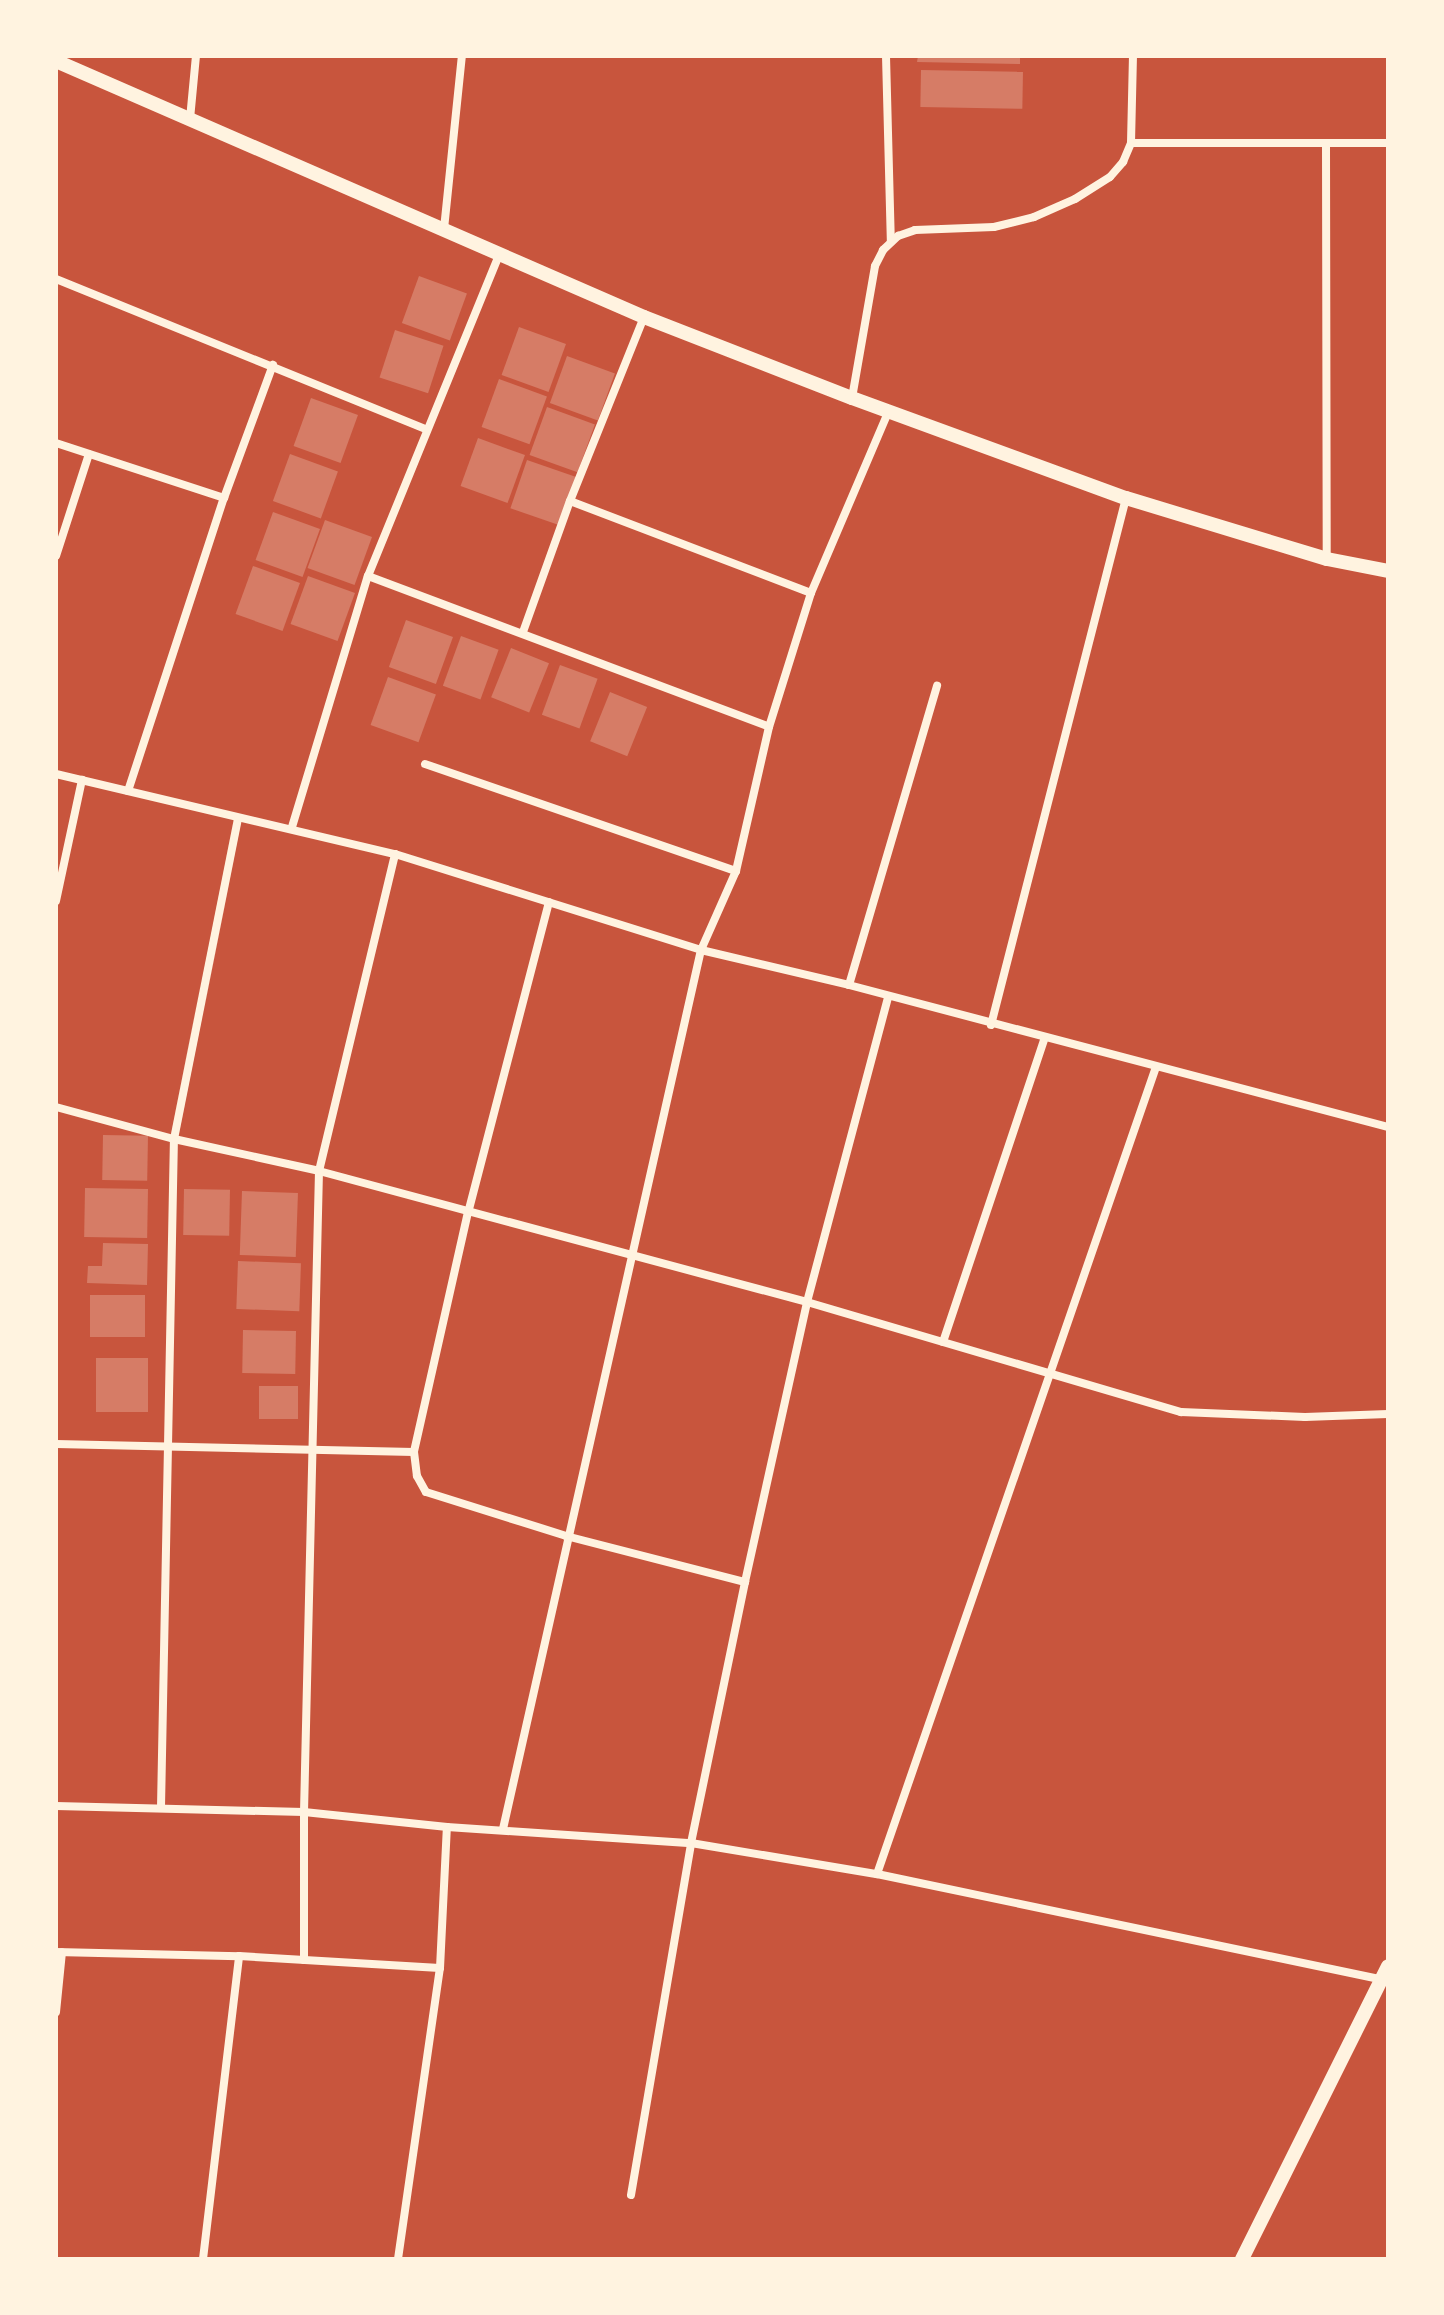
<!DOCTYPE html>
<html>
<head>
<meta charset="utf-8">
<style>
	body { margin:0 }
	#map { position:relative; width:1444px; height:2315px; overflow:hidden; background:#c8553d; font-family:"Golos Text",sans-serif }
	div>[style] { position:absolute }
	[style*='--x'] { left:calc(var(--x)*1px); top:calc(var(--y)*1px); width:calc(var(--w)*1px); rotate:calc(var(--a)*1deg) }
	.building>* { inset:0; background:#d67c66; transform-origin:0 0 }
	.minor>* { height:8px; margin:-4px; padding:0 4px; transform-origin:4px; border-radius:4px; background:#fff3e0 }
	.tertiary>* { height:14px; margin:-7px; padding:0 7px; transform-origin:7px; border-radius:7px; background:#fff3e0 }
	span { translate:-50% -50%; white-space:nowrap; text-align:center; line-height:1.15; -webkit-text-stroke:8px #fff3e0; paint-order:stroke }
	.frame { position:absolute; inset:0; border:58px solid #fff3e0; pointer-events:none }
</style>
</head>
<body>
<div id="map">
	<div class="building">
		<i style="clip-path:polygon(918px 56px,1020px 56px,1020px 64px,917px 62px)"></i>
		<i style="left:921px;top:70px;width:102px;height:37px;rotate:1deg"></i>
		<i style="left:419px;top:276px;width:51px;height:50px;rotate:20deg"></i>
		<i style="left:519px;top:327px;width:50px;height:51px;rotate:20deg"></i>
		<i style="left:395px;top:330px;width:51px;height:50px;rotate:18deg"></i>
		<i style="left:567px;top:356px;width:51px;height:50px;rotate:20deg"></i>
		<i style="left:499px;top:379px;width:51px;height:51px;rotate:20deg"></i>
		<i style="left:311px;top:398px;width:50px;height:51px;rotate:20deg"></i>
		<i style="left:547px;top:407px;width:51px;height:51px;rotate:20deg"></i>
		<i style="left:478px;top:438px;width:50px;height:51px;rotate:20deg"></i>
		<i style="left:290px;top:454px;width:51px;height:50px;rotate:20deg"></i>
		<i style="left:527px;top:460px;width:52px;height:51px;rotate:19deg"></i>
		<i style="left:273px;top:512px;width:50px;height:51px;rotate:20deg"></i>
		<i style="left:325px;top:520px;width:50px;height:51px;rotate:20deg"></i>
		<i style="left:253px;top:566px;width:50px;height:51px;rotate:20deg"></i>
		<i style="left:308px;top:576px;width:50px;height:51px;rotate:20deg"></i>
		<i style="left:406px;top:620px;width:50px;height:50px;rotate:20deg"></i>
		<i style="left:461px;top:636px;width:40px;height:53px;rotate:20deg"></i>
		<i style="left:511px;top:648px;width:41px;height:53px;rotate:22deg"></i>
		<i style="left:560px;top:665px;width:40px;height:53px;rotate:20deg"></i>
		<i style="left:388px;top:677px;width:51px;height:51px;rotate:20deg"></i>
		<i style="left:610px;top:692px;width:40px;height:53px;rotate:22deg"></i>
		<i style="left:103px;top:1135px;width:45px;height:45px;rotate:1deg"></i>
		<i style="left:148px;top:1189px;width:49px;height:63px;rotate:91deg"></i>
		<i style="left:184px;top:1189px;width:46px;height:46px;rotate:1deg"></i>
		<i style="left:242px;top:1191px;width:56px;height:64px;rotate:2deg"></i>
		<i style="clip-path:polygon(103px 1243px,148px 1244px,147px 1285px,87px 1283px,88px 1266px,102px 1266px)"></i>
		<i style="left:238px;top:1261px;width:63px;height:48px;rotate:2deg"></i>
		<i style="left:90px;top:1295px;width:55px;height:42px"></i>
		<i style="left:243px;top:1330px;width:53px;height:43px;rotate:1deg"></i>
		<i style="left:96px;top:1358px;width:52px;height:54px"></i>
		<i style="left:259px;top:1386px;width:39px;height:33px"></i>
	</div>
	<div class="minor">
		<i style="--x:886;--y:56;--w:186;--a:88.5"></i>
		<i style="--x:190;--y:119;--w:63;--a:-84.6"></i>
		<i style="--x:1131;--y:143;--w:257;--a:0"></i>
		<i style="--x:1326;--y:145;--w:414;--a:89.9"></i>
		<i style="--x:444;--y:229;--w:174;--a:-84.1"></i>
		<i style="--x:56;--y:279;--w:399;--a:22.1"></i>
		<i style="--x:852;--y:398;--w:134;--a:-80.1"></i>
		<i style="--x:875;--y:266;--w:18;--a:-63"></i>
		<i style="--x:883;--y:250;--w:21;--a:-43"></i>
		<i style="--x:898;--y:236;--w:18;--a:-19"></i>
		<i style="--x:915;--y:230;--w:79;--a:-2.2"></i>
		<i style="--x:994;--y:227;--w:41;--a:-14"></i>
		<i style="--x:1034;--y:217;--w:45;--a:-23.7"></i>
		<i style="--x:1075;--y:199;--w:41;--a:-32.2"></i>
		<i style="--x:1110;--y:177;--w:20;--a:-49"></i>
		<i style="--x:1123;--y:162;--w:21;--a:-67"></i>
		<i style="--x:1131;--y:143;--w:87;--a:-88.7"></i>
		<i style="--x:56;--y:443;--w:177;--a:18.1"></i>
		<i style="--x:570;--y:501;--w:258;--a:20.9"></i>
		<i style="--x:56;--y:556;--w:107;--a:-72.1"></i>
		<i style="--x:368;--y:576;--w:428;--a:20.6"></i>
		<i style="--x:523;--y:632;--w:139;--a:-70.3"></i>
		<i style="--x:570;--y:501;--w:198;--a:-68.1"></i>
		<i style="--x:425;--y:764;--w:329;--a:19"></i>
		<i style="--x:56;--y:774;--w:348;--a:13.3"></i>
		<i style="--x:395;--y:854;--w:321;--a:17.4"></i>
		<i style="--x:701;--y:950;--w:152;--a:13.3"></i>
		<i style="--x:849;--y:985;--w:557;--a:14.76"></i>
		<i style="--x:128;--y:791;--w:308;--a:-71.9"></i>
		<i style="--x:224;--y:498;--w:142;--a:-69.8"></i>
		<i style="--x:292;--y:827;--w:262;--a:-73.2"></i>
		<i style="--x:368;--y:576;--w:349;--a:-67.8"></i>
		<i style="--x:56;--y:901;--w:124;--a:-77.9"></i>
		<i style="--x:549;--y:902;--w:320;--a:104.6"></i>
		<i style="--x:468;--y:1212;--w:246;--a:102.7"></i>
		<i style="--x:414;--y:1452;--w:24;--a:83"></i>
		<i style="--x:417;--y:1476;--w:18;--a:61"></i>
		<i style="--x:426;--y:1492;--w:147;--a:17.4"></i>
		<i style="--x:566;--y:1536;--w:185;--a:14.4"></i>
		<i style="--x:849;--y:985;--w:312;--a:-73.6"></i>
		<i style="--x:991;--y:1025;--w:544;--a:-75.63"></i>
		<i style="--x:56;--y:1107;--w:122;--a:15.2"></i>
		<i style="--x:174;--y:1139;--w:148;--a:12.4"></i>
		<i style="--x:319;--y:1171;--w:505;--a:15.03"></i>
		<i style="--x:807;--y:1302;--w:390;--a:16.4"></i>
		<i style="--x:1181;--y:1412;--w:124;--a:2.3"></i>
		<i style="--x:1305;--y:1417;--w:83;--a:-2.1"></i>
		<i style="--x:943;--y:1342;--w:321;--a:-71.5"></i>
		<i style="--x:56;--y:1444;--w:358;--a:1.3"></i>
		<i style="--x:56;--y:1806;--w:248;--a:1.4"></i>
		<i style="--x:304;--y:1812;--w:144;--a:6"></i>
		<i style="--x:447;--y:1827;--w:245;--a:3.8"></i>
		<i style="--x:691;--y:1843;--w:189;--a:9.5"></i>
		<i style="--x:877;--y:1874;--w:518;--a:11.81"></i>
		<i style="--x:161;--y:1807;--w:668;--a:-88.89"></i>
		<i style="--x:174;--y:1139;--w:327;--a:-78.7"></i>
		<i style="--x:503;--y:1829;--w:901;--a:-77.31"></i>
		<i style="--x:701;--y:950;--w:86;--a:-66.1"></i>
		<i style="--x:736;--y:871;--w:148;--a:-77.1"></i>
		<i style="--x:769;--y:727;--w:140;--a:-72.6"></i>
		<i style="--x:811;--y:593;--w:199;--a:-66.9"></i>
		<i style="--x:877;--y:1874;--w:854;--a:-70.93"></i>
		<i style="--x:56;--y:1952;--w:183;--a:1.3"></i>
		<i style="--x:239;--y:1956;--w:201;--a:3.4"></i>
		<i style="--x:304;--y:1960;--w:148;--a:-90"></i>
		<i style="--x:304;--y:1812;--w:641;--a:-88.66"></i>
		<i style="--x:319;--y:1171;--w:326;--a:-76.5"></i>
		<i style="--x:56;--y:2012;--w:60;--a:-84.3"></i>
		<i style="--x:631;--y:2195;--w:357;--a:-80.3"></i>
		<i style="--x:691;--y:1843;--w:267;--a:-78.3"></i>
		<i style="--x:745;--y:1582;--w:287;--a:-77.5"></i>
		<i style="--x:807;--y:1302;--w:316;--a:-75.1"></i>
		<i style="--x:203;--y:2259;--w:305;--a:-83.2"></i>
		<i style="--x:398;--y:2259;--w:294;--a:-81.8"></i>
		<i style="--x:440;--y:1968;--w:141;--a:-87.2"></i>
	</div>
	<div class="tertiary">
		<i style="--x:56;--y:61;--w:641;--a:23.53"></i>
		<i style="--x:644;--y:317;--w:223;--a:21.3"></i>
		<i style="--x:852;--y:398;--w:292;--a:20.1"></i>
		<i style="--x:1126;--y:498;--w:210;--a:16.9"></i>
		<i style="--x:1327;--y:559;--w:62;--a:11.1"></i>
		<i style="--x:1242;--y:2259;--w:327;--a:-63.5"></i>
	</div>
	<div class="frame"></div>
</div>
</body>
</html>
